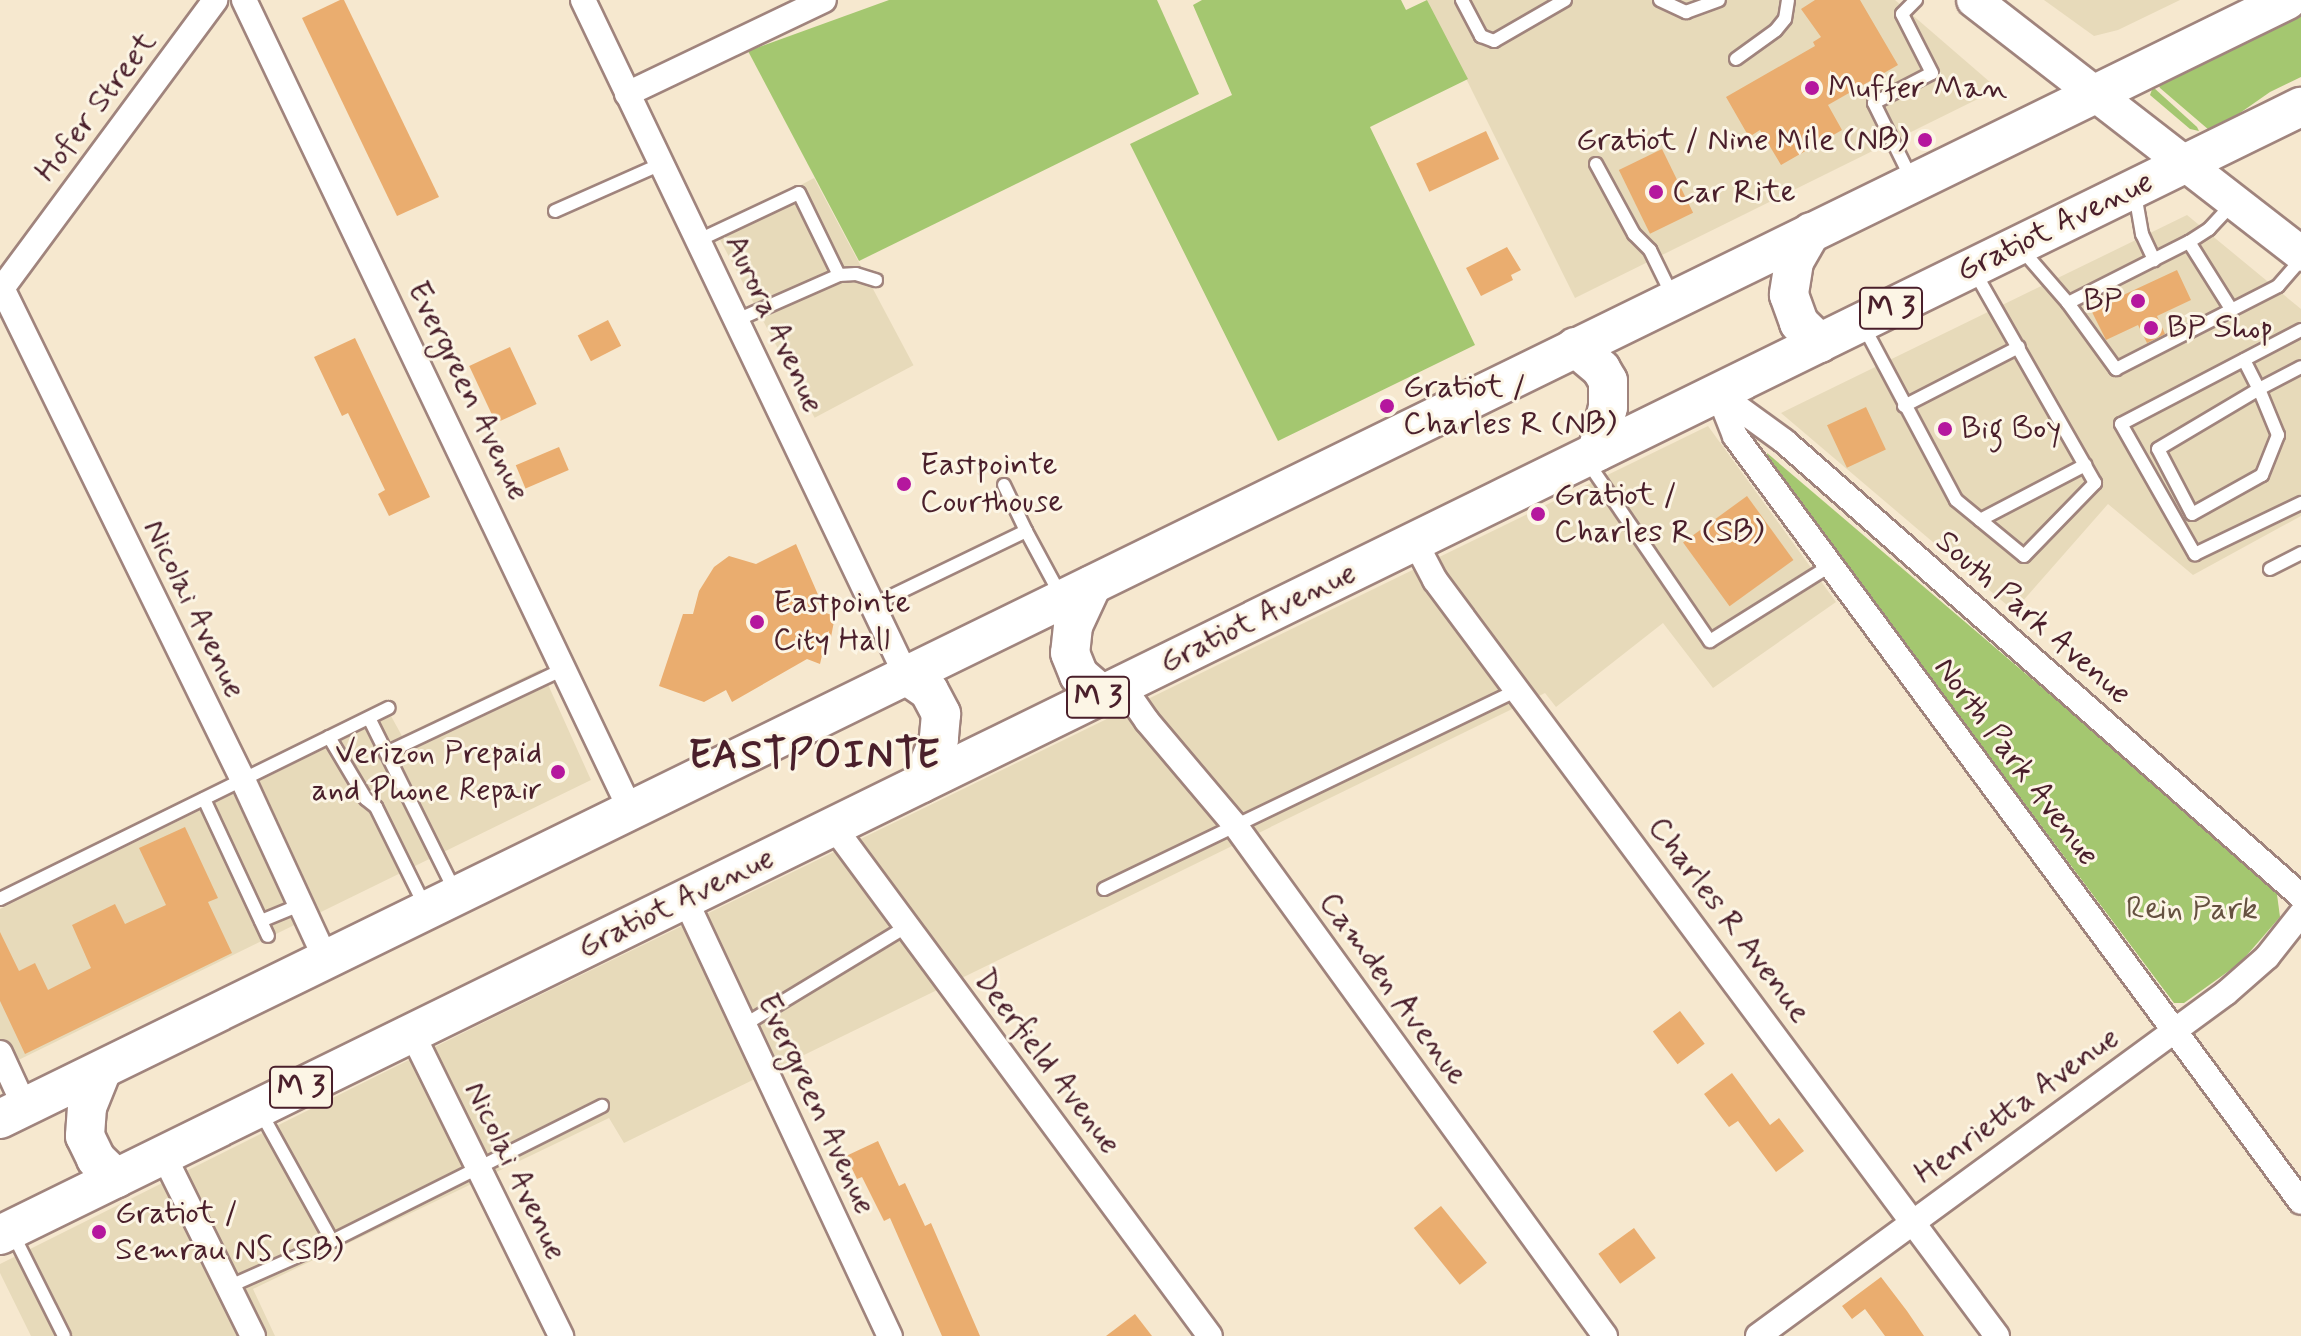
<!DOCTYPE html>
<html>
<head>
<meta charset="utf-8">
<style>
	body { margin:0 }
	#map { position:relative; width:2301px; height:1336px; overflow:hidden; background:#f6e8cf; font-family:Mynerve,sans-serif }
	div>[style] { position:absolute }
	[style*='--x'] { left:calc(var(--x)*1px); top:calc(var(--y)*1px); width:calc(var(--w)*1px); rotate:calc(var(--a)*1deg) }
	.built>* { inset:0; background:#e7daba; transform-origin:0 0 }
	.green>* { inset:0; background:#a4c770 }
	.building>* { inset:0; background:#eaad6f; transform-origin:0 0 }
	.roads { filter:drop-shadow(2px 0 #a0847d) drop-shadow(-2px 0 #a0847d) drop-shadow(0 2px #a0847d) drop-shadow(0 -2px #a0847d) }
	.service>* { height:12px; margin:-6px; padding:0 6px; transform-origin:6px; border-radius:6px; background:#fff }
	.minor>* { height:24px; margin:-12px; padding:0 12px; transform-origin:12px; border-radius:12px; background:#fff }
	.secondary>* { height:34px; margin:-17px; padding:0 17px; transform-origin:17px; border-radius:17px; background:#fff }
	.primary>* { height:38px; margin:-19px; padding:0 19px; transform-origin:19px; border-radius:19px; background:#fff }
	.dots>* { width:22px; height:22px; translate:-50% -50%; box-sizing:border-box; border:4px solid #fcf5e5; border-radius:50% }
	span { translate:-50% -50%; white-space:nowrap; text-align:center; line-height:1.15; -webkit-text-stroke:6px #fcf5e5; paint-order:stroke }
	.shield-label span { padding:2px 6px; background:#fcf5e5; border:2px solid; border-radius:6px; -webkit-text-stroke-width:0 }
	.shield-label { font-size:30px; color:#4a1f2b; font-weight:700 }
	.poi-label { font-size:32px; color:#4a1f2b }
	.left { translate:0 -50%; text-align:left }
	.right { translate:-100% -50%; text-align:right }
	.street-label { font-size:32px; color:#4a1f2b }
	.park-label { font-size:32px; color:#655140 }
	.district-label { font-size:40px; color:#4a1f2b; font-weight:700; letter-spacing:2px }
</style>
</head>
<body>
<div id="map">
	<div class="built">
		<i style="clip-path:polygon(1427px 0,1895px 0,1998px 89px,1575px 298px)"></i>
		<i style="clip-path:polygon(2044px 0,2180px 0,2118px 30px,2094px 36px)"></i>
		<i style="left:814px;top:178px;width:212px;height:112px;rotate:62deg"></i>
		<i style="clip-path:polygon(2187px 215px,2301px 309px,2301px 516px,2193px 575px,2108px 504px,2014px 611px,1781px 413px)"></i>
		<i style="clip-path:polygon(1708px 426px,1836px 602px,1713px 688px,1663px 623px,1556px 707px,1545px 693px,624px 1143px,609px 1118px,253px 1289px,275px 1336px,31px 1336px,0 1273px,0 1264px,497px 1016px)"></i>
		<i style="clip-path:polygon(541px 669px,591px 780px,0 1069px,0 909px,391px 716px,402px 736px)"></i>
	</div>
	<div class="green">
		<i style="clip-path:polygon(889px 0,1157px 0,1199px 94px,859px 261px,748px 51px)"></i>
		<i style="clip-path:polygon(1202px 0,1401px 0,1406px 10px,1427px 0,1468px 79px,1370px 127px,1475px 345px,1278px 441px,1130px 144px,1232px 95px,1193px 5px)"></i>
		<i style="clip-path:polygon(2301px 14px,2301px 77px,2270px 92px,2217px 129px,2209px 130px,2160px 88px,2158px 84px)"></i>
		<i style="clip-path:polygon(2153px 87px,2197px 127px,2199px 131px,2190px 129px,2150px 95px)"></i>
		<i style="clip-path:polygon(1767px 453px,2276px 887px,2280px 917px,2240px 963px,2184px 1003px,2174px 1003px,1768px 461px)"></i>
	</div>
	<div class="building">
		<i style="clip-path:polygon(340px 0,344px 0,439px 197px,397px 216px,302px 18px)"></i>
		<i style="clip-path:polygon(1815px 0,1860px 0,1898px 65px,1828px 105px,1842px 130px,1781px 165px,1760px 130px,1749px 137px,1726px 97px,1815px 46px,1813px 42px,1821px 37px,1801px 9px)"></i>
		<i style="left:1486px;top:131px;width:31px;height:77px;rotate:65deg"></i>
		<i style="left:1662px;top:149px;width:71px;height:48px;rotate:64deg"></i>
		<i style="clip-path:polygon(1507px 247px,1521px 270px,1511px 275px,1513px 280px,1481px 296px,1466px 268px)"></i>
		<i style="clip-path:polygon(2177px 270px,2191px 300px,2157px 316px,2165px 334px,2147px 343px,2138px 325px,2106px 340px,2091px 310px)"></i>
		<i style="left:608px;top:320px;width:29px;height:34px;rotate:63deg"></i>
		<i style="clip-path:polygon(355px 338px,430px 497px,389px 516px,378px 494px,385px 490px,348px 413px,342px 416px,314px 357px)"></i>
		<i style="left:510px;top:347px;width:63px;height:45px;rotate:65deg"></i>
		<i style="left:1866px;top:407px;width:47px;height:43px;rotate:65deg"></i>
		<i style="left:559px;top:447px;width:25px;height:47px;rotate:67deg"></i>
		<i style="left:1747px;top:496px;width:79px;height:79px;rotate:54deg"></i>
		<i style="clip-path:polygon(796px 544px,826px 613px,835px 616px,828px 653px,823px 651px,820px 664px,807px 659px,732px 702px,726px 690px,704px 702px,659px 686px,683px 614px,693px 614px,699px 591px,714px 567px,729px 556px,756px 564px)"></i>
		<i style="clip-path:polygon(185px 827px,218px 898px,208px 902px,232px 953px,25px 1054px,0 1001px,0 932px,19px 971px,35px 963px,48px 990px,91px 968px,72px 925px,115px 904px,125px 924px,166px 905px,139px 848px)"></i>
		<i style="left:1680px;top:1011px;width:41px;height:34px;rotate:53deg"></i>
		<i style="clip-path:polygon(1732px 1073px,1770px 1125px,1779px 1118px,1804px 1151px,1776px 1172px,1738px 1121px,1729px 1127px,1704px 1094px)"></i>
		<i style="clip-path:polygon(878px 1141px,899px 1186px,905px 1183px,925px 1226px,931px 1223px,980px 1336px,942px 1336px,890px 1218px,884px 1221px,862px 1177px,857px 1179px,846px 1156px)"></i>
		<i style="left:1441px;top:1206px;width:73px;height:35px;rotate:51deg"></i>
		<i style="left:1634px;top:1228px;width:37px;height:44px;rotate:54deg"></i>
		<i style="clip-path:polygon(1881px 1277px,1907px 1311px,1924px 1336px,1885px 1336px,1865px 1309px,1852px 1319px,1842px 1306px)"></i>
		<i style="clip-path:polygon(1135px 1314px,1152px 1336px,1106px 1336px)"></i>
	</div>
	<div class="roads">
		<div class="service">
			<i style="--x:1462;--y:0;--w:41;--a:62.2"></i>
			<i style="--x:1481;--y:36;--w:14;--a:21"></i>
			<i style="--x:1494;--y:41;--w:82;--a:-30"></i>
			<i style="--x:1660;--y:0;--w:29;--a:25"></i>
			<i style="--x:1686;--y:12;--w:35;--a:-20"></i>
			<i style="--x:1736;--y:59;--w:49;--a:-35.9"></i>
			<i style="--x:1776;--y:30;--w:14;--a:-51"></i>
			<i style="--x:1785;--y:19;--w:19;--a:-81"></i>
			<i style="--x:1596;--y:164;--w:80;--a:61.5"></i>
			<i style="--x:1634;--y:234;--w:23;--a:45"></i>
			<i style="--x:1650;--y:250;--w:50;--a:63.9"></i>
			<i style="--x:1912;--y:180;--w:86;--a:-116.3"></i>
			<i style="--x:1874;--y:103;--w:65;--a:-27.3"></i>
			<i style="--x:1932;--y:73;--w:66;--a:-117"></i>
			<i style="--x:1902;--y:14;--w:20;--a:-45"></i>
			<i style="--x:2135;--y:194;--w:41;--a:80.1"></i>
			<i style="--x:2142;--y:234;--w:29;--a:65"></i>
			<i style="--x:555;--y:211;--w:116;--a:-23.9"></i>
			<i style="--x:699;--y:240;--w:110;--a:-25.2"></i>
			<i style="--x:799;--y:193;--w:91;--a:64"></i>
			<i style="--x:2189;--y:242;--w:24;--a:-33"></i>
			<i style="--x:2209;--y:229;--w:37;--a:-47"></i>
			<i style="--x:2023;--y:251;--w:69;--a:49.1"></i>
			<i style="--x:2068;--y:303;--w:82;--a:54"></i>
			<i style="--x:2116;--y:369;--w:182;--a:-27.1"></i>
			<i style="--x:2278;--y:286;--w:35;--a:-49"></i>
			<i style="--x:2068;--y:303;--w:136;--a:-26.8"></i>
			<i style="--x:2189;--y:242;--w:79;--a:57.9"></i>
			<i style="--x:737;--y:320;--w:111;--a:-23.8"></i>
			<i style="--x:839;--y:275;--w:17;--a:-3"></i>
			<i style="--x:856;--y:274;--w:21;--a:17"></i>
			<i style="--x:1863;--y:325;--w:198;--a:62"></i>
			<i style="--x:1956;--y:500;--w:88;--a:39.5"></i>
			<i style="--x:2024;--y:556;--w:102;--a:-45.8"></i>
			<i style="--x:2095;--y:483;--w:242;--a:-119.7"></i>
			<i style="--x:2301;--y:330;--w:203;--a:152.4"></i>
			<i style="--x:2121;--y:424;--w:150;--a:60.4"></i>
			<i style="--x:2195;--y:554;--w:118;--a:-25.7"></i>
			<i style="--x:2244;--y:360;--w:33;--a:63"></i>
			<i style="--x:2259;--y:389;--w:50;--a:67.6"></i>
			<i style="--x:2278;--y:435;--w:43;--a:111.8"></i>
			<i style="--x:2262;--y:475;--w:80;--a:150.9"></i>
			<i style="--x:2192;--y:514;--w:73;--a:-117.6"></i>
			<i style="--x:2158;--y:449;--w:117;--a:-30.7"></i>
			<i style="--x:2259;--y:389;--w:47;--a:-27.6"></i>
			<i style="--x:1904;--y:406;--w:129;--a:-27.2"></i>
			<i style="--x:1587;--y:461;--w:218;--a:55.7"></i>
			<i style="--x:1710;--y:641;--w:143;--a:-32.1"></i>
			<i style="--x:1004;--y:485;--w:51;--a:64.4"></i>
			<i style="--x:1980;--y:520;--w:119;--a:-27.6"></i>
			<i style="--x:2270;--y:569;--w:35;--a:-27"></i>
			<i style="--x:873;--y:605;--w:170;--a:-25.8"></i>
			<i style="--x:1026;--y:531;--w:74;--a:61.7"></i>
			<i style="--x:369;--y:718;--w:195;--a:63.6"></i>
			<i style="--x:329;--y:737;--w:72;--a:59.2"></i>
			<i style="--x:366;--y:799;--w:13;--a:39"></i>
			<i style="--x:376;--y:807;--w:113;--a:63.7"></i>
			<i style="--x:386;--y:753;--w:199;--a:-25.3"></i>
			<i style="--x:204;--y:799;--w:151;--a:65"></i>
			<i style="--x:1104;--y:889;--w:458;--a:-25.7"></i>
			<i style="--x:0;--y:899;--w:433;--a:-26.2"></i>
			<i style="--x:261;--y:921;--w:42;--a:-22.3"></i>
			<i style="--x:744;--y:1025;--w:189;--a:-31.2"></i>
			<i style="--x:260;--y:1111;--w:149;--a:61"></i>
			<i style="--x:12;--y:1232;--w:116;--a:63.4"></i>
			<i style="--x:228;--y:1287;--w:114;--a:-23.9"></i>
			<i style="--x:332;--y:1241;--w:302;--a:-26.6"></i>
		</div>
		<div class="minor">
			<i style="--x:244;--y:0;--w:899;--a:64.49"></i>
			<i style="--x:583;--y:0;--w:748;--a:64.43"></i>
			<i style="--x:627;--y:94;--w:218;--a:-25.5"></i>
			<i style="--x:2;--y:288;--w:548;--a:63.9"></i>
			<i style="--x:243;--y:780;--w:198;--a:65.2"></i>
			<i style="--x:0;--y:291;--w:362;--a:-53.5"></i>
			<i style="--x:1718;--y:393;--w:46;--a:68.4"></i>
			<i style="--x:1735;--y:436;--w:952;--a:53.54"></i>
			<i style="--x:1718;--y:393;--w:82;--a:36"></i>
			<i style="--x:1784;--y:441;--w:689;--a:41.35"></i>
			<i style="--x:1414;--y:540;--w:45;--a:62.3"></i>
			<i style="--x:1435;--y:580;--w:942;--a:53.37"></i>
			<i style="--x:1122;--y:685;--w:44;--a:55.2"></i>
			<i style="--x:1147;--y:721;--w:136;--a:49.8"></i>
			<i style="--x:1235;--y:825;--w:631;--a:54.09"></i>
			<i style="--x:833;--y:826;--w:634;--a:53.53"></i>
			<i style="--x:685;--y:899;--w:483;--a:64.9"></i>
			<i style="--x:412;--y:1033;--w:338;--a:63.8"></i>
			<i style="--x:0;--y:1053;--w:60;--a:65.2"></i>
			<i style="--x:163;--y:1154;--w:203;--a:63.7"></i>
			<i style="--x:1758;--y:1336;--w:580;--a:-36.24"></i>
			<i style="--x:2226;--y:993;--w:55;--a:-41.3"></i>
			<i style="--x:2267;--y:957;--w:55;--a:-51.7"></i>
		</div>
		<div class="secondary">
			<i style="--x:1974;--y:0;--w:414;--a:37.8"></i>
		</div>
		<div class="primary">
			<i style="--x:1811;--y:232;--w:34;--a:120"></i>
			<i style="--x:1794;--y:262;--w:33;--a:99"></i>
			<i style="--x:1789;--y:295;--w:30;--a:70"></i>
			<i style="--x:1799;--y:323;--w:29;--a:44"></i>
			<i style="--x:1575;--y:347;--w:34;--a:40"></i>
			<i style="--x:1601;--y:369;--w:14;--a:60"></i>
			<i style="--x:1608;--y:381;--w:26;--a:90"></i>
			<i style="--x:1608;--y:407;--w:46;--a:103.7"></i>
			<i style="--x:1092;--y:585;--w:45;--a:114.9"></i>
			<i style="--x:1073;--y:626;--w:27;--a:96"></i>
			<i style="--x:1070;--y:653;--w:24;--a:68"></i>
			<i style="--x:1079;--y:675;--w:30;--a:41"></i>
			<i style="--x:906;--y:675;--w:28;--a:35"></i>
			<i style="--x:929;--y:691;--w:26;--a:62"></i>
			<i style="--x:941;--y:714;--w:25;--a:95"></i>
			<i style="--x:939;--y:739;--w:48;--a:112.2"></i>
			<i style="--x:102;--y:1070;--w:40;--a:112"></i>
			<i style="--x:87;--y:1107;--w:29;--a:94"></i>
			<i style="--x:85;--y:1136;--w:25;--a:64"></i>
			<i style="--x:96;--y:1159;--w:28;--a:44"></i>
			<i style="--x:0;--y:1119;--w:2546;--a:-26.07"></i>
			<i style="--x:0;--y:1235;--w:2563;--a:-26.12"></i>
		</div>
	</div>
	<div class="dots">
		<i style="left:1812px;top:88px;background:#b5179e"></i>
		<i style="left:1925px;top:140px;background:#b5179e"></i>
		<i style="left:1656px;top:192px;background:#b5179e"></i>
		<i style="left:2138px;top:301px;background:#b5179e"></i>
		<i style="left:2151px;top:328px;background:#b5179e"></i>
		<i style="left:1387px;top:406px;background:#b5179e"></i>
		<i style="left:1945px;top:429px;background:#b5179e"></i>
		<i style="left:904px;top:484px;background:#b5179e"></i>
		<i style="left:1538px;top:514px;background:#b5179e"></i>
		<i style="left:757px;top:622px;background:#b5179e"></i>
		<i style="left:558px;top:772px;background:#b5179e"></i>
		<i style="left:99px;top:1232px;background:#b5179e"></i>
	</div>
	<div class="shield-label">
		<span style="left:1891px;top:308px">M 3</span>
		<span style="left:1098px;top:697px">M 3</span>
		<span style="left:301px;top:1087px">M 3</span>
	</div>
	<div class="poi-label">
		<span class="left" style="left:1828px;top:88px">Muffer Man</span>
		<span class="right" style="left:1909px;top:140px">Gratiot / Nine Mile (NB)</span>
		<span class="left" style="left:1672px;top:192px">Car Rite</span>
		<span class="right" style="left:2122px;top:301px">BP</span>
		<span class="left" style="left:2167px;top:328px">BP Shop</span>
		<span class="left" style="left:1403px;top:406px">Gratiot /<br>Charles R (NB)</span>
		<span class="left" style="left:1961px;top:429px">Big Boy</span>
		<span class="left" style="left:920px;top:484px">Eastpointe<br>Courthouse</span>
		<span class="left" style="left:1554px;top:514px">Gratiot /<br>Charles R (SB)</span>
		<span class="left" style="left:773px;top:622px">Eastpointe<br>City Hall</span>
		<span class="right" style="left:542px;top:772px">Verizon Prepaid<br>and Phone Repair</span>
		<span class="left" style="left:115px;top:1232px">Gratiot /<br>Semrau NS (SB)</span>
	</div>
	<div class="street-label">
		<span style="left:96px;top:107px;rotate:-53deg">Hofer Street</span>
		<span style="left:2055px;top:227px;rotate:-26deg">Gratiot Avenue</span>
		<span style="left:774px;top:324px;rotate:65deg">Aurora Avenue</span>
		<span style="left:468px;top:391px;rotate:64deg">Evergreen Avenue</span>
		<span style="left:194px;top:609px;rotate:64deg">Nicolai Avenue</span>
		<span style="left:1258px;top:618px;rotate:-26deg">Gratiot Avenue</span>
		<span style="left:2033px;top:618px;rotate:41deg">South Park Avenue</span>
		<span style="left:2016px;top:762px;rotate:53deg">North Park Avenue</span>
		<span style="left:676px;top:903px;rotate:-26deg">Gratiot Avenue</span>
		<span style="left:1729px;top:920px;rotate:53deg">Charles R Avenue</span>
		<span style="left:1393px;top:989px;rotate:54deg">Camden Avenue</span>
		<span style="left:1047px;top:1062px;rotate:53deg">Deerfield Avenue</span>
		<span style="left:816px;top:1104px;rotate:65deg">Evergreen Avenue</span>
		<span style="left:2017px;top:1106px;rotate:-36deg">Henrietta Avenue</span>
		<span style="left:515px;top:1171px;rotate:64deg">Nicolai Avenue</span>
	</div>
	<div class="park-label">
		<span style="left:2192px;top:909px">Rein Park</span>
	</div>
	<div class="district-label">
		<span style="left:815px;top:756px">EASTPOINTE</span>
	</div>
</div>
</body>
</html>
